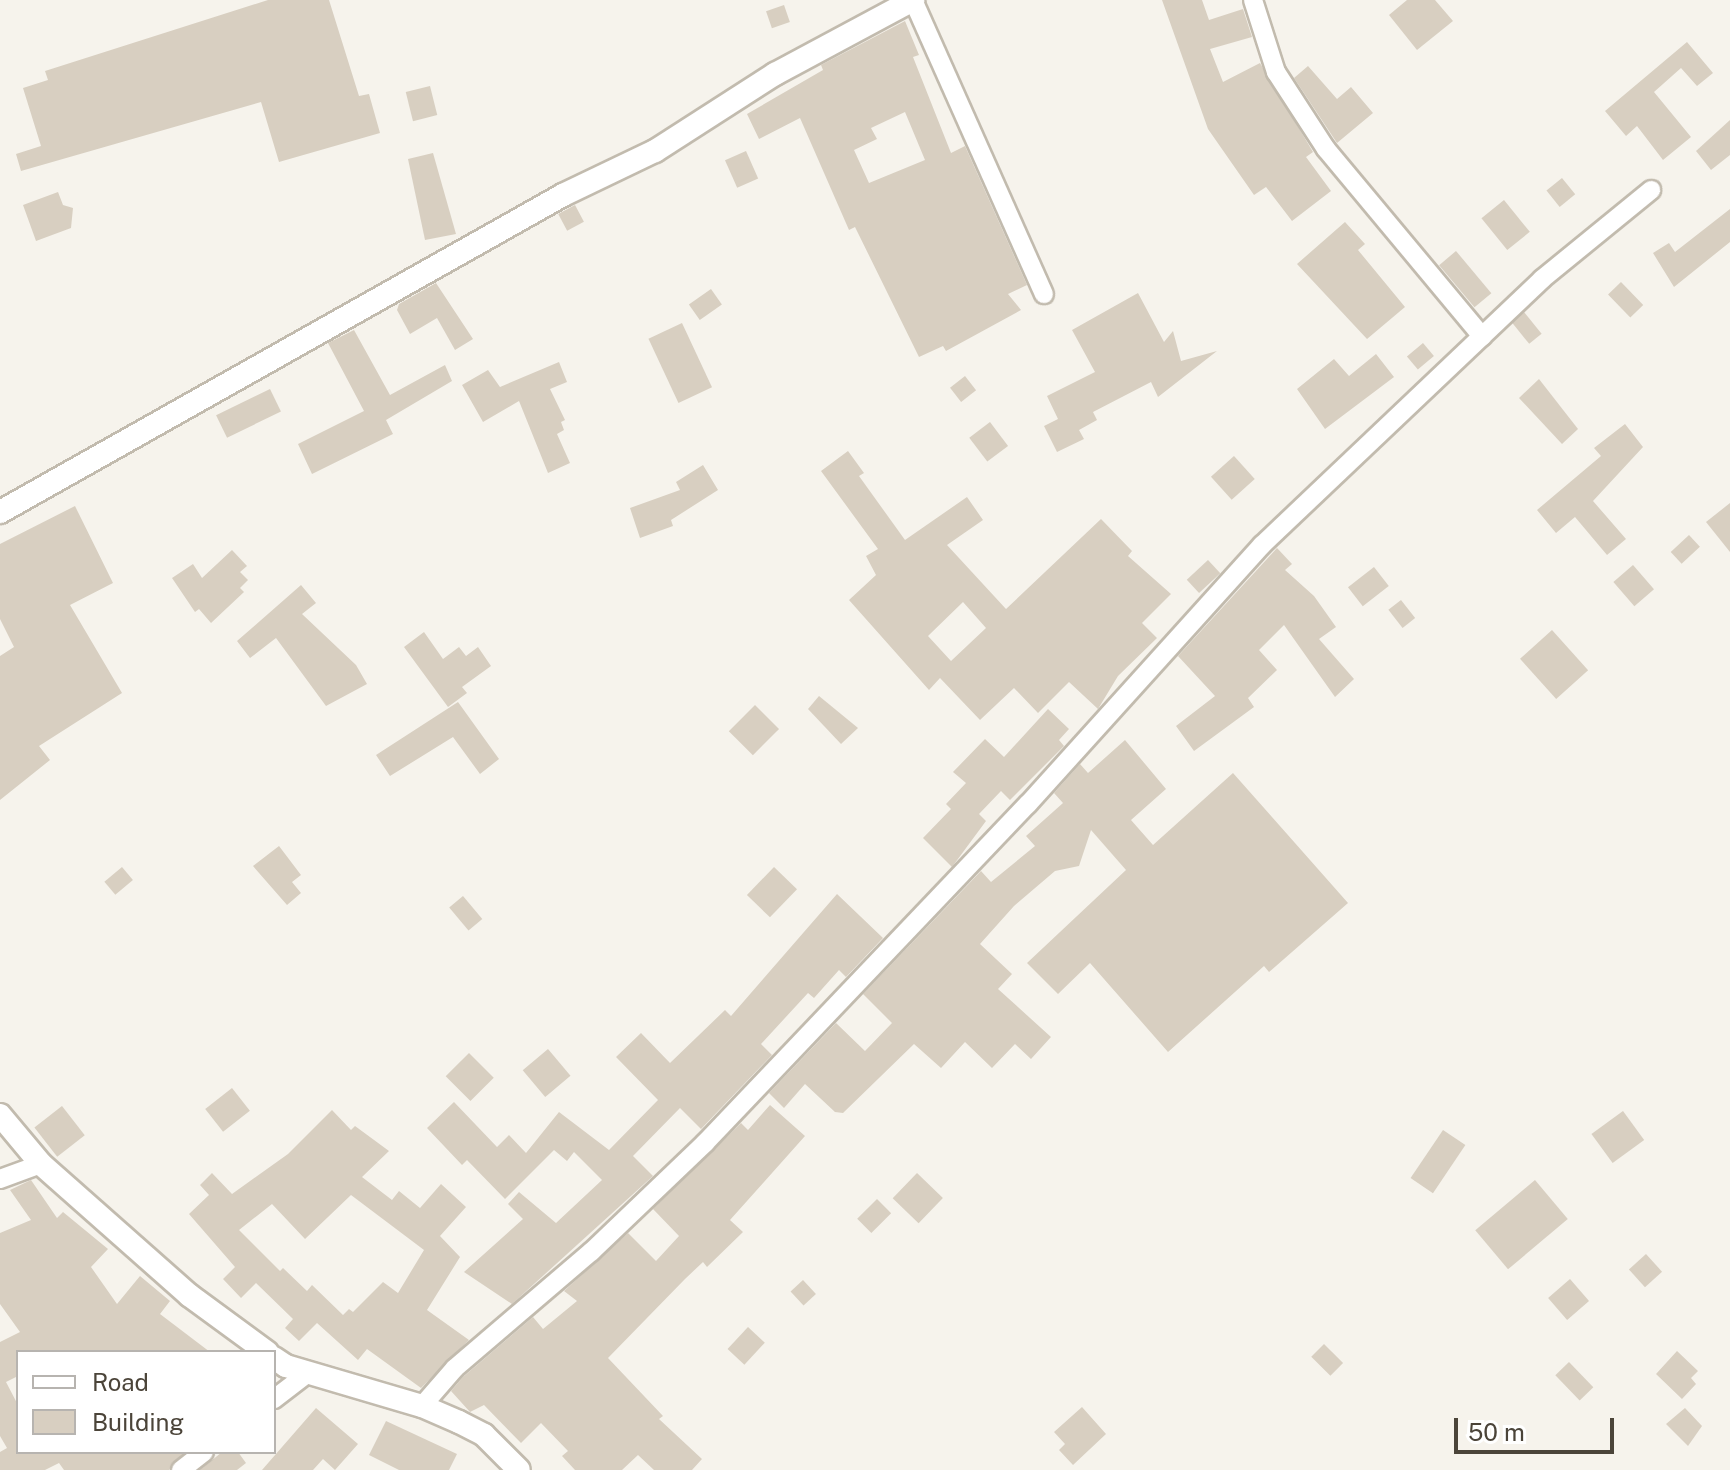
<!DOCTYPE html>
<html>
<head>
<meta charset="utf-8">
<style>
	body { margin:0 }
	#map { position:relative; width:1730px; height:1470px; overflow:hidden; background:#f6f3ec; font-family:"Public Sans",sans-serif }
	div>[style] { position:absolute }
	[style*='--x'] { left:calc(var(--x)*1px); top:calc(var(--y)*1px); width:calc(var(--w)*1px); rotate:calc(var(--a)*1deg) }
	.building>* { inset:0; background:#d8cfc1; transform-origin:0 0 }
	.roads { filter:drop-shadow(2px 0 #c2bbae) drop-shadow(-2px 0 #c2bbae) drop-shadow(0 2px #c2bbae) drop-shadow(0 -2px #c2bbae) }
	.minor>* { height:18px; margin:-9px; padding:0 9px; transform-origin:9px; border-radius:9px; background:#fff }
	.tertiary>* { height:22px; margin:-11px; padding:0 11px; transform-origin:11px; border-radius:11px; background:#fff }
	span { translate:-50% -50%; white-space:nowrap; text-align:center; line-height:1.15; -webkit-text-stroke:6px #fff; paint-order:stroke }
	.legend { position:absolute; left:16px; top:1350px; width:260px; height:104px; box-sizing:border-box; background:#fff; border:2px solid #b7b4b0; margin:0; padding:10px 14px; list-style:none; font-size:24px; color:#4b4439 }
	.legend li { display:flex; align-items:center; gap:16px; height:40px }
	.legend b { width:40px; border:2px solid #b7b4b0 }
	.scale { position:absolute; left:1454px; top:1418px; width:160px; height:36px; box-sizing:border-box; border:4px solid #4b4439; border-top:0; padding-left:10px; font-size:24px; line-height:28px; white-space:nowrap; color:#4b4439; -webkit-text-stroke:6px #fff; paint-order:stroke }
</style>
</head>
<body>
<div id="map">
	<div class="building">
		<i style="clip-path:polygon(268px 0,329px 0,359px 96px,369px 94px,380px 133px,279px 162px,261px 102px,21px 171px,16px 154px,41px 146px,23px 88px,48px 80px,45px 71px)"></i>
		<i style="clip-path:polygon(1162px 0,1202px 0,1209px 20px,1243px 9px,1252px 37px,1210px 49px,1223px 82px,1260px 63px,1313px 152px,1306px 157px,1331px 191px,1292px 221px,1266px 187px,1254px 195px,1208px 129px)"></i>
		<i style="clip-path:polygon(1407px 0,1435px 0,1453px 21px,1417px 50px,1389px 15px)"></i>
		<i style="left:784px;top:5px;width:18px;height:19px;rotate:71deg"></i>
		<i style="clip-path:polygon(evenodd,905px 21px,919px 55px,913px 57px,951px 153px,965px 146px,1027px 285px,1008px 294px,1021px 310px,946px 351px,943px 346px,919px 357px,855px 227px,849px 230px,800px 118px,759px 139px,747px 114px,823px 70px,821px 65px,905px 21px,905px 112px,925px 160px,869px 183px,854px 150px,877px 139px,871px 128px,905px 112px)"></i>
		<i style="clip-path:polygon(1687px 42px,1713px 73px,1697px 86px,1681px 68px,1654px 92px,1691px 137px,1663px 160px,1637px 126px,1626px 136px,1605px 111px)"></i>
		<i style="clip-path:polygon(1308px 66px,1337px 99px,1351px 87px,1373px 113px,1337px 143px,1294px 78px)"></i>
		<i style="left:430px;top:86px;width:30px;height:25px;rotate:76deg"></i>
		<i style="clip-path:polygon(1730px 120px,1730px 155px,1711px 170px,1696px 151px)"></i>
		<i style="left:746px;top:151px;width:30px;height:23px;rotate:66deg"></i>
		<i style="clip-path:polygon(433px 153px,456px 234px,425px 240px,408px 159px)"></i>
		<i style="left:1562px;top:178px;width:21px;height:20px;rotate:51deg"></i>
		<i style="clip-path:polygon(58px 192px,63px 205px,73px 208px,71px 228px,36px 241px,23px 205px)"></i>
		<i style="left:1504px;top:200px;width:41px;height:29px;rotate:51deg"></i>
		<i style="left:575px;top:205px;width:19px;height:19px;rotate:62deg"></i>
		<i style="clip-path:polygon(1730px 209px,1730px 242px,1674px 287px,1653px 253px,1669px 243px,1675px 252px)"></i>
		<i style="clip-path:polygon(1345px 222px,1365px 244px,1358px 250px,1405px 307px,1367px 339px,1297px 264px)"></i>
		<i style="left:1456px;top:251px;width:55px;height:22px;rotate:50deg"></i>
		<i style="left:1621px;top:282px;width:32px;height:18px;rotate:46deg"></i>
		<i style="clip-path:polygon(436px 283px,473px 339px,455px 350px,437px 318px,410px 334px,397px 310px,399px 304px)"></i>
		<i style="left:711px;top:289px;width:19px;height:27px;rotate:55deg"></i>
		<i style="clip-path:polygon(1138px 293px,1164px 342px,1173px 331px,1181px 361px,1217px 351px,1158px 397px,1151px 382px,1093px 412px,1097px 420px,1079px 430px,1084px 439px,1057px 452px,1044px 426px,1058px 419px,1047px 396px,1095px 372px,1072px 330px)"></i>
		<i style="left:1524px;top:312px;width:28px;height:16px;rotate:51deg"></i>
		<i style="left:682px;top:323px;width:71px;height:37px;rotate:65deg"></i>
		<i style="clip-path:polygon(354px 330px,390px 395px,445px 365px,452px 381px,386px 420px,393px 434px,312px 474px,298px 444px,364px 411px,328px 343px)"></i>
		<i style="left:1423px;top:343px;width:17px;height:21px;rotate:50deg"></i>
		<i style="clip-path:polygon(1376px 354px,1394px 377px,1325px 429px,1297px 389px,1334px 359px,1349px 376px)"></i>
		<i style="clip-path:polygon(559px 362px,567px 382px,550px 389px,565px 420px,561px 422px,564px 430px,557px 434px,570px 463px,548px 473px,519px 401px,483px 422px,462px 385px,488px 370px,500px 387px)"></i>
		<i style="left:965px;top:376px;width:18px;height:19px;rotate:52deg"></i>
		<i style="clip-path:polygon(1539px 379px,1578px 429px,1562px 444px,1519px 398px)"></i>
		<i style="left:270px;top:389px;width:25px;height:60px;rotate:64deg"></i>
		<i style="left:990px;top:422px;width:30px;height:26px;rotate:53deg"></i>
		<i style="clip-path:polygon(1625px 424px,1643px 447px,1593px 501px,1626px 539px,1607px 555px,1575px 517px,1556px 533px,1537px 510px,1601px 456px,1594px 448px)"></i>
		<i style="clip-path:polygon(evenodd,848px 451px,864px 473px,859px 476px,905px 540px,967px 497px,983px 520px,947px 545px,1006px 609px,1101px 519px,1132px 551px,1128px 556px,1171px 594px,1142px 623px,1157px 638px,1118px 676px,1098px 709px,1069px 682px,1038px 713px,1014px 688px,980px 720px,940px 678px,929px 690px,849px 600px,876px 575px,866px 556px,878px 549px,821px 471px,848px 451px,963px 602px,986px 628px,951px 661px,928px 636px,963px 602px)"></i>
		<i style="left:1234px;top:456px;width:31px;height:31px;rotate:48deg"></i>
		<i style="clip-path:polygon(703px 465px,718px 490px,671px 520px,673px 526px,640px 538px,630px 508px,680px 490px,676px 482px)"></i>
		<i style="clip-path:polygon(1730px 503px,1730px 552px,1706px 522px)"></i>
		<i style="clip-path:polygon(75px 506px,113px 583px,70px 605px,122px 693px,39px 746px,50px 760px,0 800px,0 656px,14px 647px,0 619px,0 544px)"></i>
		<i style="left:1689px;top:535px;width:16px;height:25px;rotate:47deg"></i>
		<i style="clip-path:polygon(1277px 548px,1292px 564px,1285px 570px,1314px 596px,1336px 627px,1319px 639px,1354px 679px,1335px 697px,1284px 625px,1259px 650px,1277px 670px,1248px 698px,1254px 707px,1194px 751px,1176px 726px,1215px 696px,1178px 656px)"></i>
		<i style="clip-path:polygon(232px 550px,247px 566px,240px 572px,248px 580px,240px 588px,244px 592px,211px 623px,199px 609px,195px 612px,172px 578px,193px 564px,202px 578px)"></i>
		<i style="left:1208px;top:560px;width:18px;height:29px;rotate:47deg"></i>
		<i style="left:1633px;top:565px;width:32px;height:26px;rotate:49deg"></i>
		<i style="left:1374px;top:567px;width:24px;height:33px;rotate:52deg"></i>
		<i style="clip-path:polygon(301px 585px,316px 603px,302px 614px,356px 665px,367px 684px,326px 706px,276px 638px,250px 658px,237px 641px)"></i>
		<i style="left:1401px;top:600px;width:23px;height:16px;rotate:52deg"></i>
		<i style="left:1552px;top:630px;width:54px;height:43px;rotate:48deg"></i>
		<i style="clip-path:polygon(424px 632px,443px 659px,459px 647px,466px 656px,478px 647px,491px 666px,462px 687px,467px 693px,448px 707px,404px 647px)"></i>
		<i style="clip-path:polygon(819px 696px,858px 728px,841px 744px,808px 709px)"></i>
		<i style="clip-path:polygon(458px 702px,499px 759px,480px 774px,453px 737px,390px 776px,376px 755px)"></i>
		<i style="left:755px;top:705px;width:34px;height:37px;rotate:45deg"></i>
		<i style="clip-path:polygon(1048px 709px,1069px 729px,1059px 740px,1064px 746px,1010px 800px,1001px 791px,979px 814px,986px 821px,952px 867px,923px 838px,951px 809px,946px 804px,966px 783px,953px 772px,985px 739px,1004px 757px)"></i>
		<i style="clip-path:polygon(1125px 740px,1166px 789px,1131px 820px,1153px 845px,1233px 773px,1348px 903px,1269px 972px,1264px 966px,1168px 1052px,1090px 963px,1058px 994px,1027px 963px,1126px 870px,1091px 830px,1079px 866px,1055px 871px,1014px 906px,980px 944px,1012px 974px,998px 989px,1051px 1037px,1031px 1059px,1015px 1044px,992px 1068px,965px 1042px,941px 1068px,914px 1044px,843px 1113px,835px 1112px,805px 1084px,784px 1108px,769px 1093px,836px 1023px,865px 1051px,892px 1023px,863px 994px,981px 871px,991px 882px,1035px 846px,1026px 836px,1063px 803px,1054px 793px,1080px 764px,1088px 773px)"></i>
		<i style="clip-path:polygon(279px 846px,301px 875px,292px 882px,301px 893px,287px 905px,253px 866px)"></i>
		<i style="left:122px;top:867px;width:17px;height:23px;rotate:50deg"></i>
		<i style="left:774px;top:867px;width:32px;height:39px;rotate:44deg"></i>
		<i style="clip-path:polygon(837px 894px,883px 938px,846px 977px,839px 970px,814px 998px,808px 993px,761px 1044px,772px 1055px,701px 1129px,680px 1108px,633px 1156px,653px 1176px,512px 1304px,464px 1272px,523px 1219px,508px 1204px,519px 1192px,556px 1223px,602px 1180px,574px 1152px,567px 1161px,554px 1150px,505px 1199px,467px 1160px,462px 1165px,427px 1128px,454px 1102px,497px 1147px,509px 1135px,526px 1153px,559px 1112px,609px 1150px,658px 1100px,616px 1057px,641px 1033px,670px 1063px,725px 1010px,731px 1016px)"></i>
		<i style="left:463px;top:896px;width:30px;height:18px;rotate:50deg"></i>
		<i style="left:548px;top:1049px;width:35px;height:33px;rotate:50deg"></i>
		<i style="left:469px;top:1053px;width:35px;height:33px;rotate:45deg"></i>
		<i style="left:232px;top:1088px;width:29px;height:34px;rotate:52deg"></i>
		<i style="clip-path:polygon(770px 1105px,805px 1136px,730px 1220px,743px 1232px,707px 1267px,703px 1262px,685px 1279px,608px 1358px,663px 1416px,659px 1419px,702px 1459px,692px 1470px,654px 1470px,638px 1455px,622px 1470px,575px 1470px,562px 1456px,568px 1451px,541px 1423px,521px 1443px,484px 1405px,470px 1412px,451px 1391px,463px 1377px,533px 1317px,543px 1329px,577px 1301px,564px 1291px,628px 1233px,656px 1261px,679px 1236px,653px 1209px,741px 1123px,748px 1130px)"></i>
		<i style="left:62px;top:1106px;width:37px;height:35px;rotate:52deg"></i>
		<i style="clip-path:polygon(evenodd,332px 1110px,351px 1130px,355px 1126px,389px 1151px,362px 1177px,392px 1200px,399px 1191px,420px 1208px,441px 1184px,466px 1207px,440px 1236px,460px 1257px,427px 1310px,469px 1340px,421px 1388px,367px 1349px,358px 1360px,317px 1323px,299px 1341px,285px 1328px,293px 1319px,256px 1283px,241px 1298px,223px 1279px,235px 1267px,189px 1214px,209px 1195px,200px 1185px,212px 1173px,232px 1194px,288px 1154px,332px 1110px,351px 1195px,424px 1250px,398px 1293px,383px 1282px,353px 1312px,349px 1309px,343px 1315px,312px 1285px,307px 1291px,283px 1268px,280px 1271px,239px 1230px,272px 1204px,305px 1239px,351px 1195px)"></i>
		<i style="left:1623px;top:1111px;width:36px;height:39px;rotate:54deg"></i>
		<i style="left:1443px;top:1130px;width:27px;height:58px;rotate:34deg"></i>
		<i style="left:917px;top:1173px;width:36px;height:35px;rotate:44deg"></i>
		<i style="clip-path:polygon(31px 1180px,57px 1218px,63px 1212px,108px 1249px,91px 1267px,117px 1304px,140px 1276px,170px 1301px,160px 1314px,210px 1352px,18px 1352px,18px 1376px,6px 1382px,18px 1405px,18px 1452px,185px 1452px,169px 1470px,64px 1470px,59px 1463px,45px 1470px,0 1470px,0 1452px,7px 1448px,0 1436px,0 1342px,20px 1332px,0 1304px,0 1233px,31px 1220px,10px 1190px)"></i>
		<i style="left:1535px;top:1180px;width:51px;height:78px;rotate:50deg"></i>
		<i style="left:877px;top:1199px;width:20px;height:28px;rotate:45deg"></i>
		<i style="left:1646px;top:1254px;width:24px;height:23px;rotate:48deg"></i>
		<i style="left:1570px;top:1279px;width:29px;height:29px;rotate:49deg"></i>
		<i style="left:803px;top:1280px;width:19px;height:17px;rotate:47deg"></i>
		<i style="left:748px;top:1327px;width:23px;height:30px;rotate:43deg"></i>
		<i style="left:1324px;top:1344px;width:27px;height:18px;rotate:45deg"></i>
		<i style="clip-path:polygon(1677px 1351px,1698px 1371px,1691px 1378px,1696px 1384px,1682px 1399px,1656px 1374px)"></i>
		<i style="left:1569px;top:1362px;width:35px;height:19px;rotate:46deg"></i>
		<i style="clip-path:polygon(1082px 1407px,1106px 1434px,1073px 1465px,1059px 1450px,1065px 1444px,1054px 1432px)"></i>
		<i style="clip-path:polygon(316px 1408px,358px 1444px,335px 1470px,323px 1459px,313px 1470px,262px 1470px)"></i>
		<i style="clip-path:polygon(1685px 1408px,1702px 1426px,1688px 1446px,1666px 1424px)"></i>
		<i style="clip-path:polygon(386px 1421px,457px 1454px,449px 1470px,399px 1470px,369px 1455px)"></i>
		<i style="clip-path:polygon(222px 1452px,238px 1452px,246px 1463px,237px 1470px,200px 1470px)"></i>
	</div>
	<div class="roads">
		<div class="minor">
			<i style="--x:913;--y:0;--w:322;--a:66"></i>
			<i style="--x:1253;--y:0;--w:76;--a:72.3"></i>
			<i style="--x:1276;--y:72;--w:92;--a:57"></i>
			<i style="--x:1326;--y:149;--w:244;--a:50.2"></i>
			<i style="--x:0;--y:1179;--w:44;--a:-20.1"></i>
			<i style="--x:274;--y:1399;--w:43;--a:-37.4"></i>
			<i style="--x:422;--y:1406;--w:50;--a:-49"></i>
			<i style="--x:455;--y:1368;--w:179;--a:-40.5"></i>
			<i style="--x:591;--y:1252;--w:158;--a:-43.7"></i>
			<i style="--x:705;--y:1143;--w:468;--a:-46.4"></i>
			<i style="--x:1028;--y:804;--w:349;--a:-47.9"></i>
			<i style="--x:1262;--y:545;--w:386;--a:-43.5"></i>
			<i style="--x:1542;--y:279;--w:141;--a:-39.2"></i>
			<i style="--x:181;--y:1470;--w:29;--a:-38"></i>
		</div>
		<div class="tertiary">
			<i style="--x:0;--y:512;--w:646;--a:-29.38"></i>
			<i style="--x:563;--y:195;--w:102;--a:-25.6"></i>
			<i style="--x:655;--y:151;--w:143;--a:-32.7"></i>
			<i style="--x:775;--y:74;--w:157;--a:-28.2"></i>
			<i style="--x:0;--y:1115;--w:64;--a:50.1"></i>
			<i style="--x:41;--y:1164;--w:198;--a:41.5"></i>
			<i style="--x:189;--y:1295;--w:97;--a:36.2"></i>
			<i style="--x:274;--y:1358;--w:14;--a:34"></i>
			<i style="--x:286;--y:1366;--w:142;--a:16.4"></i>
			<i style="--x:422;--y:1406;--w:40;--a:23.4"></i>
			<i style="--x:459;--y:1422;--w:28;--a:27"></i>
			<i style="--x:484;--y:1435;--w:49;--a:45"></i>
		</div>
	</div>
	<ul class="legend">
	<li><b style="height:10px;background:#fff"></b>Road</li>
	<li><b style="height:22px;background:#d8cfc1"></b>Building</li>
	</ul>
	<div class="scale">50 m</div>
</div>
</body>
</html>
